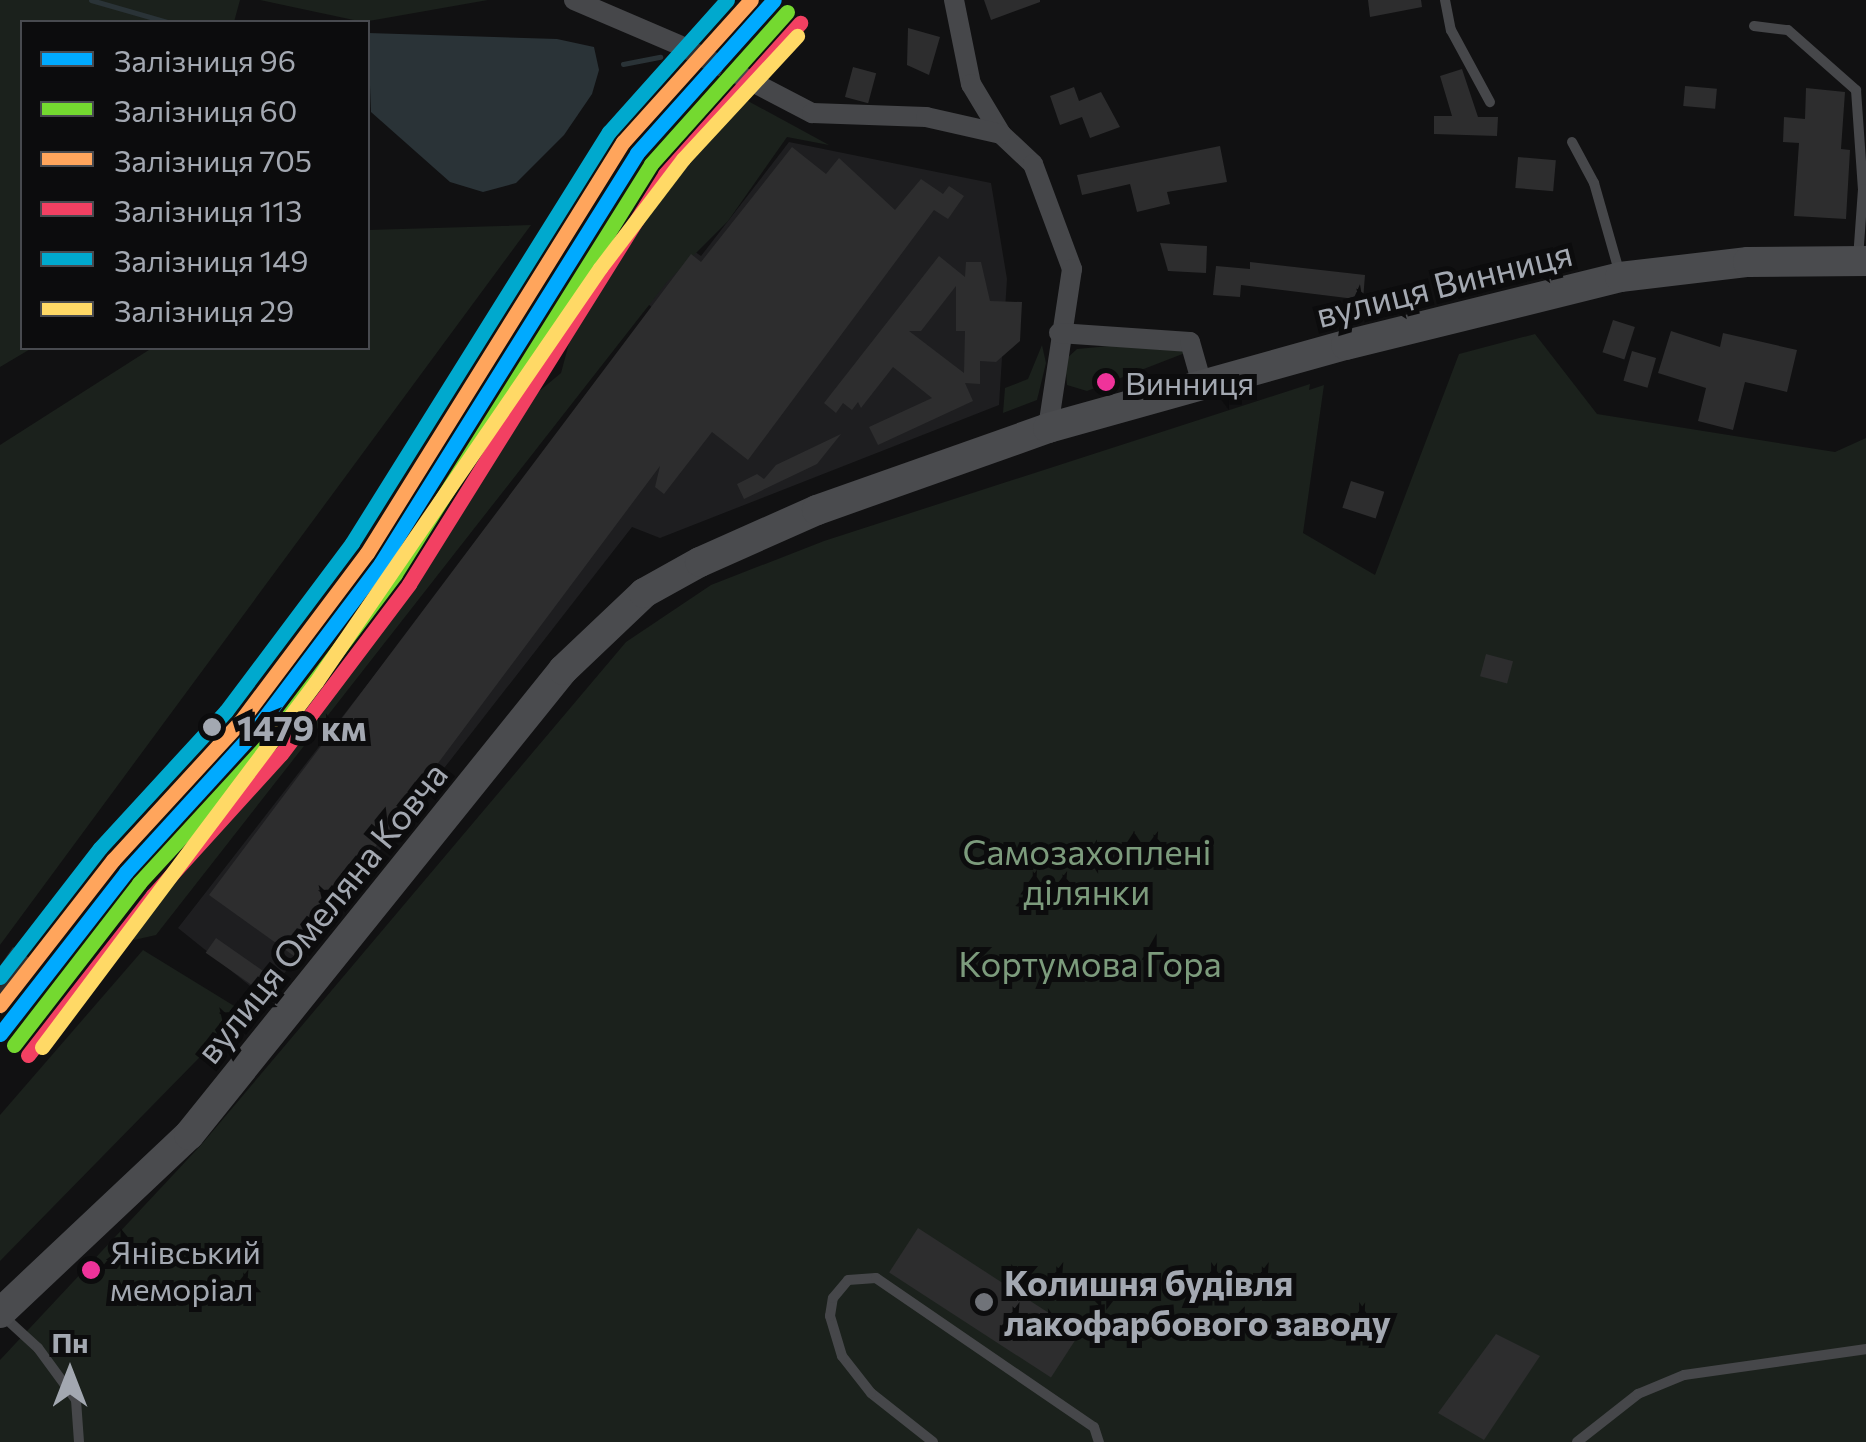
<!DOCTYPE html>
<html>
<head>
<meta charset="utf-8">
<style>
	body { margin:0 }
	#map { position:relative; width:1866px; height:1442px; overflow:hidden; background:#111112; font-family:Commissioner,sans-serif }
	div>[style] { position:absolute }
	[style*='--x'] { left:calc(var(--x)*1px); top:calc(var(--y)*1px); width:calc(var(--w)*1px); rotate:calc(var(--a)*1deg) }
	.built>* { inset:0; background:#1e1e20 }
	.green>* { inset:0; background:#1b211c }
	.water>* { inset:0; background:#2a3337 }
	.stream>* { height:5px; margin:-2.5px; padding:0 2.5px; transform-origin:2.5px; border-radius:2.5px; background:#2a3337 }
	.building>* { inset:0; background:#2d2d2e; transform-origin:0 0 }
	.street-tunnel>* { height:20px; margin-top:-10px; transform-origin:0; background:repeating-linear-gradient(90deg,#2e2f32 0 20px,transparent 0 30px) }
	.lane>* { height:10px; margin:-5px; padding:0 5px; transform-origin:5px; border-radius:5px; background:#46474a }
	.street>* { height:20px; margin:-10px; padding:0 10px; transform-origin:10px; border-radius:10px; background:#46474a }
	.secondary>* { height:30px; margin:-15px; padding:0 15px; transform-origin:15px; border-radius:15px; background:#4a4b4e }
	.rail>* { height:5px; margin-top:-2.5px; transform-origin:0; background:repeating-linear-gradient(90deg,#47484a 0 12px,transparent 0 22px) }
	.rail-1>* { height:15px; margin:-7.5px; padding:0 7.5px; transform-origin:7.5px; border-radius:7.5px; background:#0af }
	.rail-2>* { height:15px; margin:-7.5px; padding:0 7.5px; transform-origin:7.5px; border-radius:7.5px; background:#74d930 }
	.rail-3>* { height:15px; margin:-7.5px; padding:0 7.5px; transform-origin:7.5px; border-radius:7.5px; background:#ffa55c }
	.rail-4>* { height:15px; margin:-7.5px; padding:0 7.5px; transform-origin:7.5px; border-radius:7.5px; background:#f24062 }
	.rail-5>* { height:15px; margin:-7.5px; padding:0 7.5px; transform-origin:7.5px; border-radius:7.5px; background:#00a9ce }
	.rail-6>* { height:15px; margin:-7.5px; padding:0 7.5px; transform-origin:7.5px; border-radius:7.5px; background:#ffd966 }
	.dots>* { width:28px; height:28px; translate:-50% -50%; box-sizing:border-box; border:5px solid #0c0c0d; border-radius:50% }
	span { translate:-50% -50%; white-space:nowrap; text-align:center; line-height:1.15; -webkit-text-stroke:10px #0c0c0d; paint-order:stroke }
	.bus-label { font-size:32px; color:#a3a8b1 }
	.left { translate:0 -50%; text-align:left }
	.street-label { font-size:35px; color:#a3a8b1 }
	.stop-label { font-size:35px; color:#a3a8b1; font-weight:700 }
	.park-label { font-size:35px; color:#7c9b7c }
	.poi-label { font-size:35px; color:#a3a8b1; font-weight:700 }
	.legend { position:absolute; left:20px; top:20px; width:350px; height:330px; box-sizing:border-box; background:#0c0c0d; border:2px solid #484a4f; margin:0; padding:12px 18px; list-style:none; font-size:30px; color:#a3a8b1 }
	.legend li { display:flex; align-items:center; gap:20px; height:50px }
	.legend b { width:50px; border:2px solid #484a4f }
	.north { position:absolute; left:20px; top:1322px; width:100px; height:100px; -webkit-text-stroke:8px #0c0c0d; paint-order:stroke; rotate:0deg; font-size:28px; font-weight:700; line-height:40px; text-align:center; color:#a3a8b1 }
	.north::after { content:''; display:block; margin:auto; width:35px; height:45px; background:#a3a8b1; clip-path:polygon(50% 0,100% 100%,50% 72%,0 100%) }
</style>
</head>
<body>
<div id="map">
	<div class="built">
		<i style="clip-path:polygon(789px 142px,991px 183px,1007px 279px,999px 405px,660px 538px,632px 527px,265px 998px,178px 928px,657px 312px,647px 303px,691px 249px,701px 256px)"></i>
	</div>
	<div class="green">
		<i style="clip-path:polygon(0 0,240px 0,234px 22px,22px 22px,22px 348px,32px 348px,0 367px)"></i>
		<i style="clip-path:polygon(260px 0,488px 0,363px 22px)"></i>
		<i style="clip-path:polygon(737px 95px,829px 145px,787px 137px,728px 221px,667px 282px,156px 935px,134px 940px,122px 925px,147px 890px,166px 887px,191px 846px,223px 820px,297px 717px,368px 637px,531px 398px,561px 373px,585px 284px,601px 275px,609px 249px)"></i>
		<i style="clip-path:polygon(531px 225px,0 945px,0 445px,152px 348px,368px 348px,368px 230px)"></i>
		<i style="clip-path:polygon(1535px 334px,1597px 414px,1835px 452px,1866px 438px,1866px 1442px,0 1442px,0 1360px,201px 1145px,626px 642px,711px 585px,824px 541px,1310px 384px,1309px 390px,1324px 385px,1303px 533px,1375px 575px,1459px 354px)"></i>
		<i style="clip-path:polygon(1163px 341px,1185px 353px,1087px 391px,1067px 385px,1065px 360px,1077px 349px)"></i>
		<i style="clip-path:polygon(1042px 345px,1046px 363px,1037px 400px,1003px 413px,1005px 388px,1028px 379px)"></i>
		<i style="clip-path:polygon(143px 950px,244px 1012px,0 1261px,0 1115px)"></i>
	</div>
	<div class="water">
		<i style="clip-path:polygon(368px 33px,557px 39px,594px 47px,599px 70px,592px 94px,564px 135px,516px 183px,483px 192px,450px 182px,371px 112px)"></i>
	</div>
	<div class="stream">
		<i style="--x:91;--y:0;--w:79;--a:16.1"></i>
		<i style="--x:623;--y:64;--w:38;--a:-11"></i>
	</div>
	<div class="building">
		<i style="clip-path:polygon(984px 0,1040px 0,1040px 2px,991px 20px)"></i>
		<i style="clip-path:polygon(1368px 0,1421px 0,1422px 7px,1370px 17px)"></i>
		<i style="clip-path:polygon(908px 28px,940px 37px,929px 75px,907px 65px)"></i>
		<i style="left:853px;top:67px;width:24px;height:31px;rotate:15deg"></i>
		<i style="clip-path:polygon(1462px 69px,1478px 117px,1498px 117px,1497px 136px,1434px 134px,1434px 116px,1452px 116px,1440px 76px)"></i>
		<i style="left:1685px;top:86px;width:32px;height:20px;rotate:5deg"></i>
		<i style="clip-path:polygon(1074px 87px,1079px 101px,1101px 92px,1120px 127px,1090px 138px,1082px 117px,1060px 125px,1050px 96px)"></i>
		<i style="clip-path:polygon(1806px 88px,1845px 92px,1841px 149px,1850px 150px,1846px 219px,1794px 216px,1799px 143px,1783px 142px,1784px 117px,1805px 119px)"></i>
		<i style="clip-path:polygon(1220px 146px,1227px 182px,1167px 192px,1170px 204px,1137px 212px,1130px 184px,1082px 195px,1077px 175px)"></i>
		<i style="clip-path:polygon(792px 147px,826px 174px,839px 158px,895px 210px,921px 179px,943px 194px,949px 186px,964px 196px,948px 219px,934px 210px,748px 460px,712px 432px,664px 494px,655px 487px,660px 466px,294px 956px,209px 895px,691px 254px,701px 262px)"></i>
		<i style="left:1518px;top:157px;width:38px;height:31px;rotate:5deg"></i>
		<i style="clip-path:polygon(1160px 243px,1207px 246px,1206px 273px,1168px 271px)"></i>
		<i style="clip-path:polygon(evenodd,939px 256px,965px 277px,966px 262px,981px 262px,990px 301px,1022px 302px,1020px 341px,996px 362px,980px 361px,980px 384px,965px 383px,973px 401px,878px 445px,869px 427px,932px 398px,893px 367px,861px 408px,858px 402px,852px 410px,843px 403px,836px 413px,824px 403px,939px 256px,956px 286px,956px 331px,965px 331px,964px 373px,909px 331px,921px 331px,956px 286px)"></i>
		<i style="clip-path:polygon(1250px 262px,1365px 275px,1363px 300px,1241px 285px,1240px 297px,1213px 295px,1216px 266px,1250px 269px)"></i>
		<i style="left:1613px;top:320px;width:23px;height:34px;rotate:18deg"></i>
		<i style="clip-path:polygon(1671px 331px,1720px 347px,1723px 333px,1797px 350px,1787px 392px,1745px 382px,1733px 430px,1698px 421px,1706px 388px,1658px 373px)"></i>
		<i style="left:1632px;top:351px;width:25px;height:31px;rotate:16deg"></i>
		<i style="clip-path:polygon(841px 434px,817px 464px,744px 499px,737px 484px,757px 474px,764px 479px,776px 465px)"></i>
		<i style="left:1351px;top:481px;width:35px;height:28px;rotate:18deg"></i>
		<i style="left:1486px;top:654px;width:28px;height:23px;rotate:15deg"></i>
		<i style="left:220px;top:788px;width:14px;height:29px;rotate:39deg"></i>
		<i style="left:216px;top:938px;width:71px;height:18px;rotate:35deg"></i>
		<i style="clip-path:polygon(13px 947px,29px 958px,0 998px,0 966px)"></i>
		<i style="left:918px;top:1228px;width:193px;height:53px;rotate:33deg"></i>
		<i style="clip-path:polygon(1496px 1334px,1540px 1356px,1484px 1440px,1438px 1413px)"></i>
	</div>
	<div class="street-tunnel">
		<i style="--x:679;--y:45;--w:72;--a:26.6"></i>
	</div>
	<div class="lane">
		<i style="--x:1445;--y:0;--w:31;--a:79"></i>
		<i style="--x:1451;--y:30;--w:82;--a:61.6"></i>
		<i style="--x:1754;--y:26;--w:34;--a:7"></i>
		<i style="--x:1788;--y:30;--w:91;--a:41.4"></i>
		<i style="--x:1856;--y:90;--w:99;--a:86"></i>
		<i style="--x:1863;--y:189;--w:70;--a:94.1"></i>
		<i style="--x:1572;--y:142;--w:47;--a:61.8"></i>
		<i style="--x:1594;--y:183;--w:91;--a:74.1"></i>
		<i style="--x:3;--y:1316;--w:47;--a:42.4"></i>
		<i style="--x:38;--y:1348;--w:64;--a:53.8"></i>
		<i style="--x:76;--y:1400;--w:42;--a:85.9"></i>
		<i style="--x:933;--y:1442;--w:79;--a:-141.7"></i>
		<i style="--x:871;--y:1393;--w:47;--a:-128.1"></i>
		<i style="--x:842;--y:1356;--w:42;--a:-106.7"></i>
		<i style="--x:830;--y:1316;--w:18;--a:-81"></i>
		<i style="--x:833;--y:1298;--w:23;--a:-50"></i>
		<i style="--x:848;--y:1280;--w:28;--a:-4"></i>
		<i style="--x:876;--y:1278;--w:264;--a:34.4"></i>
		<i style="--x:1094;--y:1427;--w:16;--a:72"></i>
		<i style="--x:1577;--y:1442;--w:78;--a:-38.2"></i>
		<i style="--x:1638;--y:1394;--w:50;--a:-22.4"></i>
		<i style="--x:1684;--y:1375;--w:184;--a:-8.1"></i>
	</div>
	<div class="street">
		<i style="--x:574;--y:0;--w:114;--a:23.2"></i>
		<i style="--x:954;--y:0;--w:86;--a:78.6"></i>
		<i style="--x:971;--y:84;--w:58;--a:59"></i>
		<i style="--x:1001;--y:134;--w:44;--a:43.2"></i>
		<i style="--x:1033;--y:164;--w:112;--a:69.6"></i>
		<i style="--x:1072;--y:269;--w:161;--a:98.6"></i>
		<i style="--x:743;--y:77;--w:78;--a:27.6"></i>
		<i style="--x:812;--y:113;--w:114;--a:2"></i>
		<i style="--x:926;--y:117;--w:77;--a:12.8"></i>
		<i style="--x:1059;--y:333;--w:131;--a:3.9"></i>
		<i style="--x:1190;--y:342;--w:44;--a:74.1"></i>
	</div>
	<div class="secondary">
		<i style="--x:0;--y:1313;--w:260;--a:-43.3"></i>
		<i style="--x:189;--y:1135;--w:597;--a:-51.19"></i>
		<i style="--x:563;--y:670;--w:112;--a:-43.5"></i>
		<i style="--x:644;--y:593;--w:64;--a:-29"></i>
		<i style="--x:700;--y:562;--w:128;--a:-24"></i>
		<i style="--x:817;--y:510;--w:245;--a:-19.5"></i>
		<i style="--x:1048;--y:428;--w:309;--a:-15.6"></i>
		<i style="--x:1346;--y:345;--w:282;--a:-13.9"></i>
		<i style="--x:1620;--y:277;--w:129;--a:-6.7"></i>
		<i style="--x:1748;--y:262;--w:118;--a:-0.5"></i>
	</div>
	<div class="rail">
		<i style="--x:0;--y:1012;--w:21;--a:-51"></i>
	</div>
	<div class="rail-1">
		<i style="--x:0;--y:1034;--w:205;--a:-52.1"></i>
		<i style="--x:126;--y:872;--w:188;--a:-47.6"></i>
		<i style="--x:253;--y:733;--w:213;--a:-53"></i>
		<i style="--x:381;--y:563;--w:483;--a:-58"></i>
		<i style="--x:637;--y:153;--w:205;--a:-48.2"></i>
	</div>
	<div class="rail-2">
		<i style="--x:14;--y:1045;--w:205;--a:-52.3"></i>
		<i style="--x:139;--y:883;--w:189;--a:-47.4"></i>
		<i style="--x:267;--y:744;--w:213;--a:-53"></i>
		<i style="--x:395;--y:574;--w:483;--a:-58"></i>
		<i style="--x:651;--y:164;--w:204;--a:-48.2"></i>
	</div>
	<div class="rail-3">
		<i style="--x:0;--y:1005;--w:184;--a:-52.1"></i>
		<i style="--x:113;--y:860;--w:188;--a:-47.4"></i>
		<i style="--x:240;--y:722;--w:211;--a:-53.1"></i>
		<i style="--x:367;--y:553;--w:484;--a:-58.1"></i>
		<i style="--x:623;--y:142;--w:191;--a:-48"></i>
	</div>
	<div class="rail-4">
		<i style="--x:28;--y:1055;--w:203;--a:-52"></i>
		<i style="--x:153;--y:895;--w:190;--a:-47.8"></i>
		<i style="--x:281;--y:754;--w:213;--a:-53"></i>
		<i style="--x:409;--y:584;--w:483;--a:-58"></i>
		<i style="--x:665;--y:174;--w:203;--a:-48.2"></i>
	</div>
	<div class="rail-5">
		<i style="--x:0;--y:977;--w:163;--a:-52.2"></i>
		<i style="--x:100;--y:848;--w:186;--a:-47.4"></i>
		<i style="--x:226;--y:711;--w:210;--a:-53.1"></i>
		<i style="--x:352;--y:543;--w:485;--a:-58"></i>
		<i style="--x:609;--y:132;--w:177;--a:-48.2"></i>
	</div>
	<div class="rail-6">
		<i style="--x:42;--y:1047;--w:456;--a:-53.1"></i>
		<i style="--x:316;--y:682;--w:502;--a:-55.55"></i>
		<i style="--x:600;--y:268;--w:137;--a:-52.7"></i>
		<i style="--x:683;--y:159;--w:168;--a:-47.2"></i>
	</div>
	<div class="dots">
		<i style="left:1106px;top:382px;background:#ef339a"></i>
		<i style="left:212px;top:727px;background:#a3a8b1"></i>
		<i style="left:91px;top:1270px;background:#ef339a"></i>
		<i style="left:984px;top:1302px;background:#707379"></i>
	</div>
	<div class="bus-label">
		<span class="left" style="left:1125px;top:382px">Винниця</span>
		<span class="left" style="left:110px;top:1270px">Янівський<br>меморіал</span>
	</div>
	<div class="street-label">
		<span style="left:1444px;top:283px;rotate:-14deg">вулиця Винниця</span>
		<span style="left:321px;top:912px;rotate:-51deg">вулиця Омеляна Ковча</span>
	</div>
	<div class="stop-label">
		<span class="left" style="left:237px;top:727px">1479 км</span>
	</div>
	<div class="park-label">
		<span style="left:1087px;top:871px">Самозахоплені<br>ділянки</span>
		<span style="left:1090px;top:963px">Кортумова Гора</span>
	</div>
	<div class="poi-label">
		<span class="left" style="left:1004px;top:1302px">Колишня будівля<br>лакофарбового заводу</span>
	</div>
	<ul class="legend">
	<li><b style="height:12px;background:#0af"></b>Залізниця 96</li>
	<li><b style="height:12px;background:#74d930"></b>Залізниця 60</li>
	<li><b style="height:12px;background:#ffa55c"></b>Залізниця 705</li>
	<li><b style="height:12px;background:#f24062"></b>Залізниця 113</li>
	<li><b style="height:12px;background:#00a9ce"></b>Залізниця 149</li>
	<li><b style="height:12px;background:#ffd966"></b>Залізниця 29</li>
	</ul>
	<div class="north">Пн</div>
</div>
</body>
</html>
